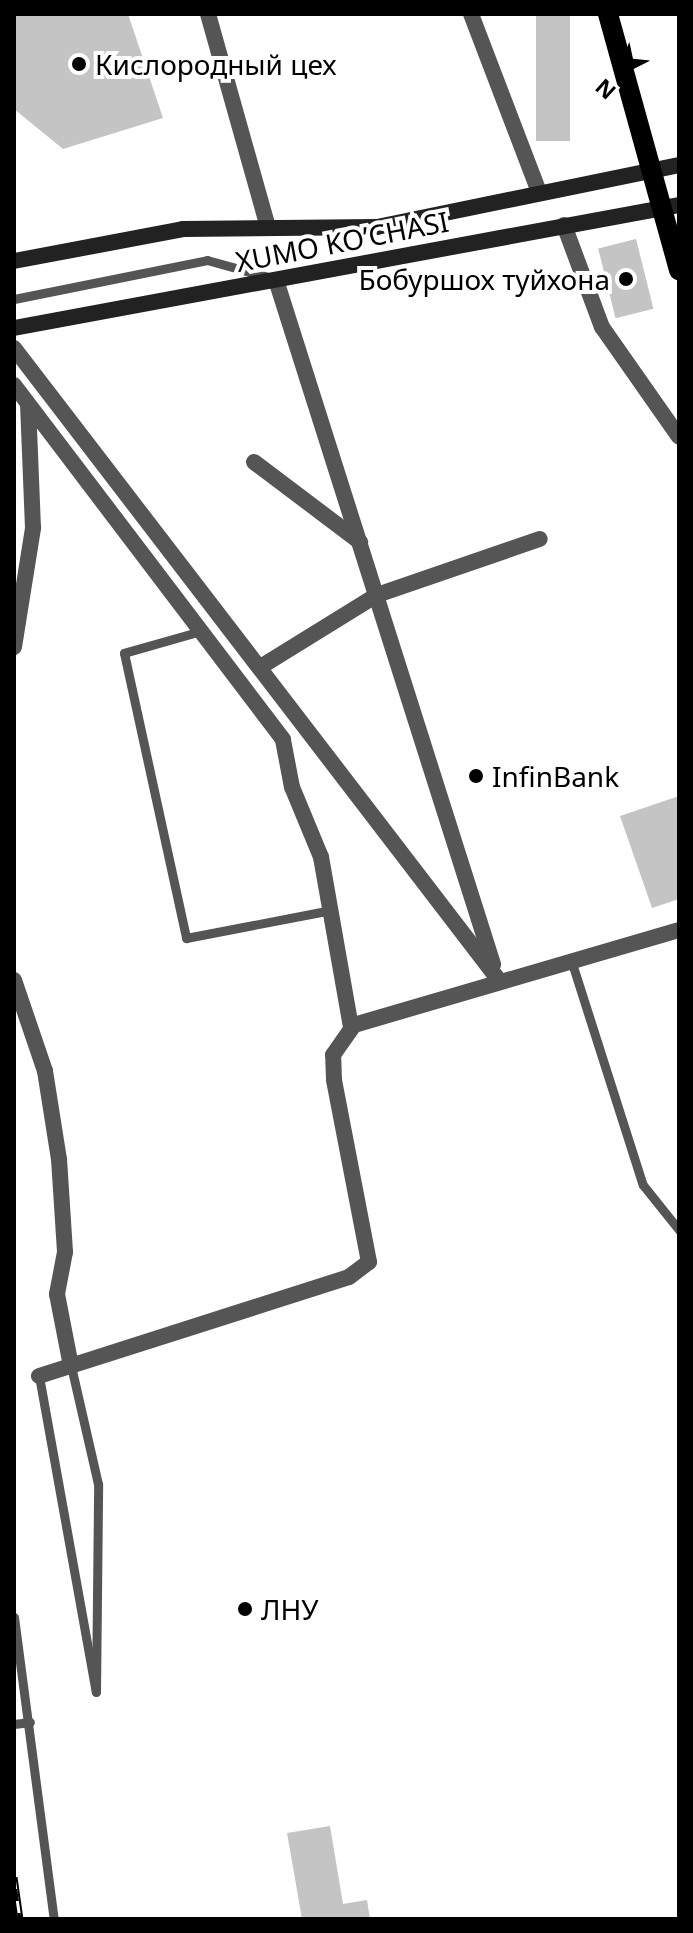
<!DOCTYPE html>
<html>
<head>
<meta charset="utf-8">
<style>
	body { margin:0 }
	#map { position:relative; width:693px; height:1933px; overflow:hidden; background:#fff; font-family:"Noto Sans",sans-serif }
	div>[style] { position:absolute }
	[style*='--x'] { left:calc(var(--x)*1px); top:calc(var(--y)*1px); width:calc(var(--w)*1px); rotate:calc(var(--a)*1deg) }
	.building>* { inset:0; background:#c4c4c4; transform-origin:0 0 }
	.service>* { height:9px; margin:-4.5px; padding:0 4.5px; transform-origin:4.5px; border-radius:4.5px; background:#555 }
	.minor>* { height:16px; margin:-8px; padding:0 8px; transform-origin:8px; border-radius:8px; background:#555 }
	.secondary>* { height:16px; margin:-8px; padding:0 8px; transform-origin:8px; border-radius:8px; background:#222 }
	.primary>* { height:20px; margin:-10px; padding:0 10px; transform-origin:10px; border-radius:10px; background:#000 }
	.rail>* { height:7px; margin-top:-3.5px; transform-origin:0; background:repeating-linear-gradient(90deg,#fff 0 12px,#000 0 24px); box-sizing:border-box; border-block:2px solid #000 }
	.dots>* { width:22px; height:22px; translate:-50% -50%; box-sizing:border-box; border:4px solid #fff; border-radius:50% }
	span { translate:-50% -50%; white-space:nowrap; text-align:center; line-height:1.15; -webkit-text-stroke:8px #fff; paint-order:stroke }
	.poi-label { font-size:28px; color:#000 }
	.left { translate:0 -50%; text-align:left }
	.right { translate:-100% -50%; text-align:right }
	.street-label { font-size:28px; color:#000 }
	.frame { position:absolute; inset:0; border:16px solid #000; pointer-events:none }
	.north { position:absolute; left:581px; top:32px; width:80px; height:80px; -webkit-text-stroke:6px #fff; paint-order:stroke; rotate:222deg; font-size:22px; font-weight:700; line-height:32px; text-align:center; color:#000 }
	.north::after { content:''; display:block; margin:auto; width:28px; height:36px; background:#000; clip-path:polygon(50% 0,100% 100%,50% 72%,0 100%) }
</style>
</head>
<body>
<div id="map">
	<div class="building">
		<i style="clip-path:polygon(14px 14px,128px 14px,163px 118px,63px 149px,14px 109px)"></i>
		<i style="left:536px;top:14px;width:34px;height:127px"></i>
		<i style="left:636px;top:239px;width:72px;height:39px;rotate:76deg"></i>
		<i style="clip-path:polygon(679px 796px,679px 899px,652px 908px,620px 816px)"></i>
		<i style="clip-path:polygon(330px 1826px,343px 1904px,367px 1900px,370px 1919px,302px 1919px,287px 1833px)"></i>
	</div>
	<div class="service">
		<i style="--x:14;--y:299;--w:197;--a:-11.4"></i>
		<i style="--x:207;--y:260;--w:63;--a:15.6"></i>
		<i style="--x:201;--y:631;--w:80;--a:164.1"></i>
		<i style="--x:124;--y:653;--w:292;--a:77.7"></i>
		<i style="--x:186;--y:938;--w:148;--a:-10.9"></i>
		<i style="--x:571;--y:960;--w:236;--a:72.3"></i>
		<i style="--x:643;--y:1185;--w:58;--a:51.3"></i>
		<i style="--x:39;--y:1376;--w:321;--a:79.8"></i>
		<i style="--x:96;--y:1692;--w:208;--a:-89.4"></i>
		<i style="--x:98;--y:1484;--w:121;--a:-102.9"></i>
		<i style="--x:14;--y:1617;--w:305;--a:82.5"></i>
		<i style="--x:14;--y:1724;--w:16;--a:-7"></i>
	</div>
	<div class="minor">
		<i style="--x:208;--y:14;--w:221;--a:74.3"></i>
		<i style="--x:471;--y:14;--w:191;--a:69.1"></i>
		<i style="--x:564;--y:225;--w:109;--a:69.6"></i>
		<i style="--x:602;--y:327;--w:134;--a:55"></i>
		<i style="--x:276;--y:280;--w:718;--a:72.4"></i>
		<i style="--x:14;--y:348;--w:795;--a:52.51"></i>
		<i style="--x:14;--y:385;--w:445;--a:52.8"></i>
		<i style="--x:283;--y:740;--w:48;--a:79.2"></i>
		<i style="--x:292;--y:787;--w:76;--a:67.5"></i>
		<i style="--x:321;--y:857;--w:174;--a:80"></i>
		<i style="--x:254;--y:462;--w:133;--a:37"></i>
		<i style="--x:14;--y:647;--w:121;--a:-80.9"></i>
		<i style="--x:33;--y:528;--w:123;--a:-92.3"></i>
		<i style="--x:262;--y:666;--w:135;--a:-31.7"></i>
		<i style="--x:377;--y:595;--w:172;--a:-19"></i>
		<i style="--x:14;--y:980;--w:96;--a:71.2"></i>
		<i style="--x:45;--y:1071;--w:89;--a:81"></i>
		<i style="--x:59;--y:1159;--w:93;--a:86.3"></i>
		<i style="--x:65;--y:1252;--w:43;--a:100.8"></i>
		<i style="--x:57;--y:1294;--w:73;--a:79"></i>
		<i style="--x:39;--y:1376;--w:325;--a:-17.7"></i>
		<i style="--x:349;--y:1277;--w:25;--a:-37"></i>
		<i style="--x:369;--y:1262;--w:185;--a:-100.9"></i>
		<i style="--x:334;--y:1080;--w:25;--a:-92"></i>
		<i style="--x:333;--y:1055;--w:37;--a:-55"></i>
		<i style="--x:354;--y:1025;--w:339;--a:-16.3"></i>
	</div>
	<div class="secondary">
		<i style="--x:14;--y:261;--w:172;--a:-10.7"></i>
		<i style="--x:183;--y:229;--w:194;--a:-0.6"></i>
		<i style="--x:377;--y:227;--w:308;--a:-11.6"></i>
		<i style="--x:14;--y:328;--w:676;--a:-10.48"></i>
	</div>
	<div class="primary">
		<i style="--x:608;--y:14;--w:266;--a:74.5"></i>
	</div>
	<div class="rail">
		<i style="--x:14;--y:1877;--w:42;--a:81.9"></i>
	</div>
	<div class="dots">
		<i style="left:79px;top:64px;background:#000"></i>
		<i style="left:626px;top:279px;background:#000"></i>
		<i style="left:476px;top:776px;background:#000"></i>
		<i style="left:245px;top:1609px;background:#000"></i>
	</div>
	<div class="poi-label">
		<span class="left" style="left:95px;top:64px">Кислородный цех</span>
		<span class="right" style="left:610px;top:279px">Бобуршох туйхона</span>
		<span class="left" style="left:492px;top:776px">InfinBank</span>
		<span class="left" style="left:261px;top:1609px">ЛНУ</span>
	</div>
	<div class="street-label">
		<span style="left:342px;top:241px;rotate:-11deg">XUMO KO’CHASI</span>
	</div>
	<div class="frame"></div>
	<div class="north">N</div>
</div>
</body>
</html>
